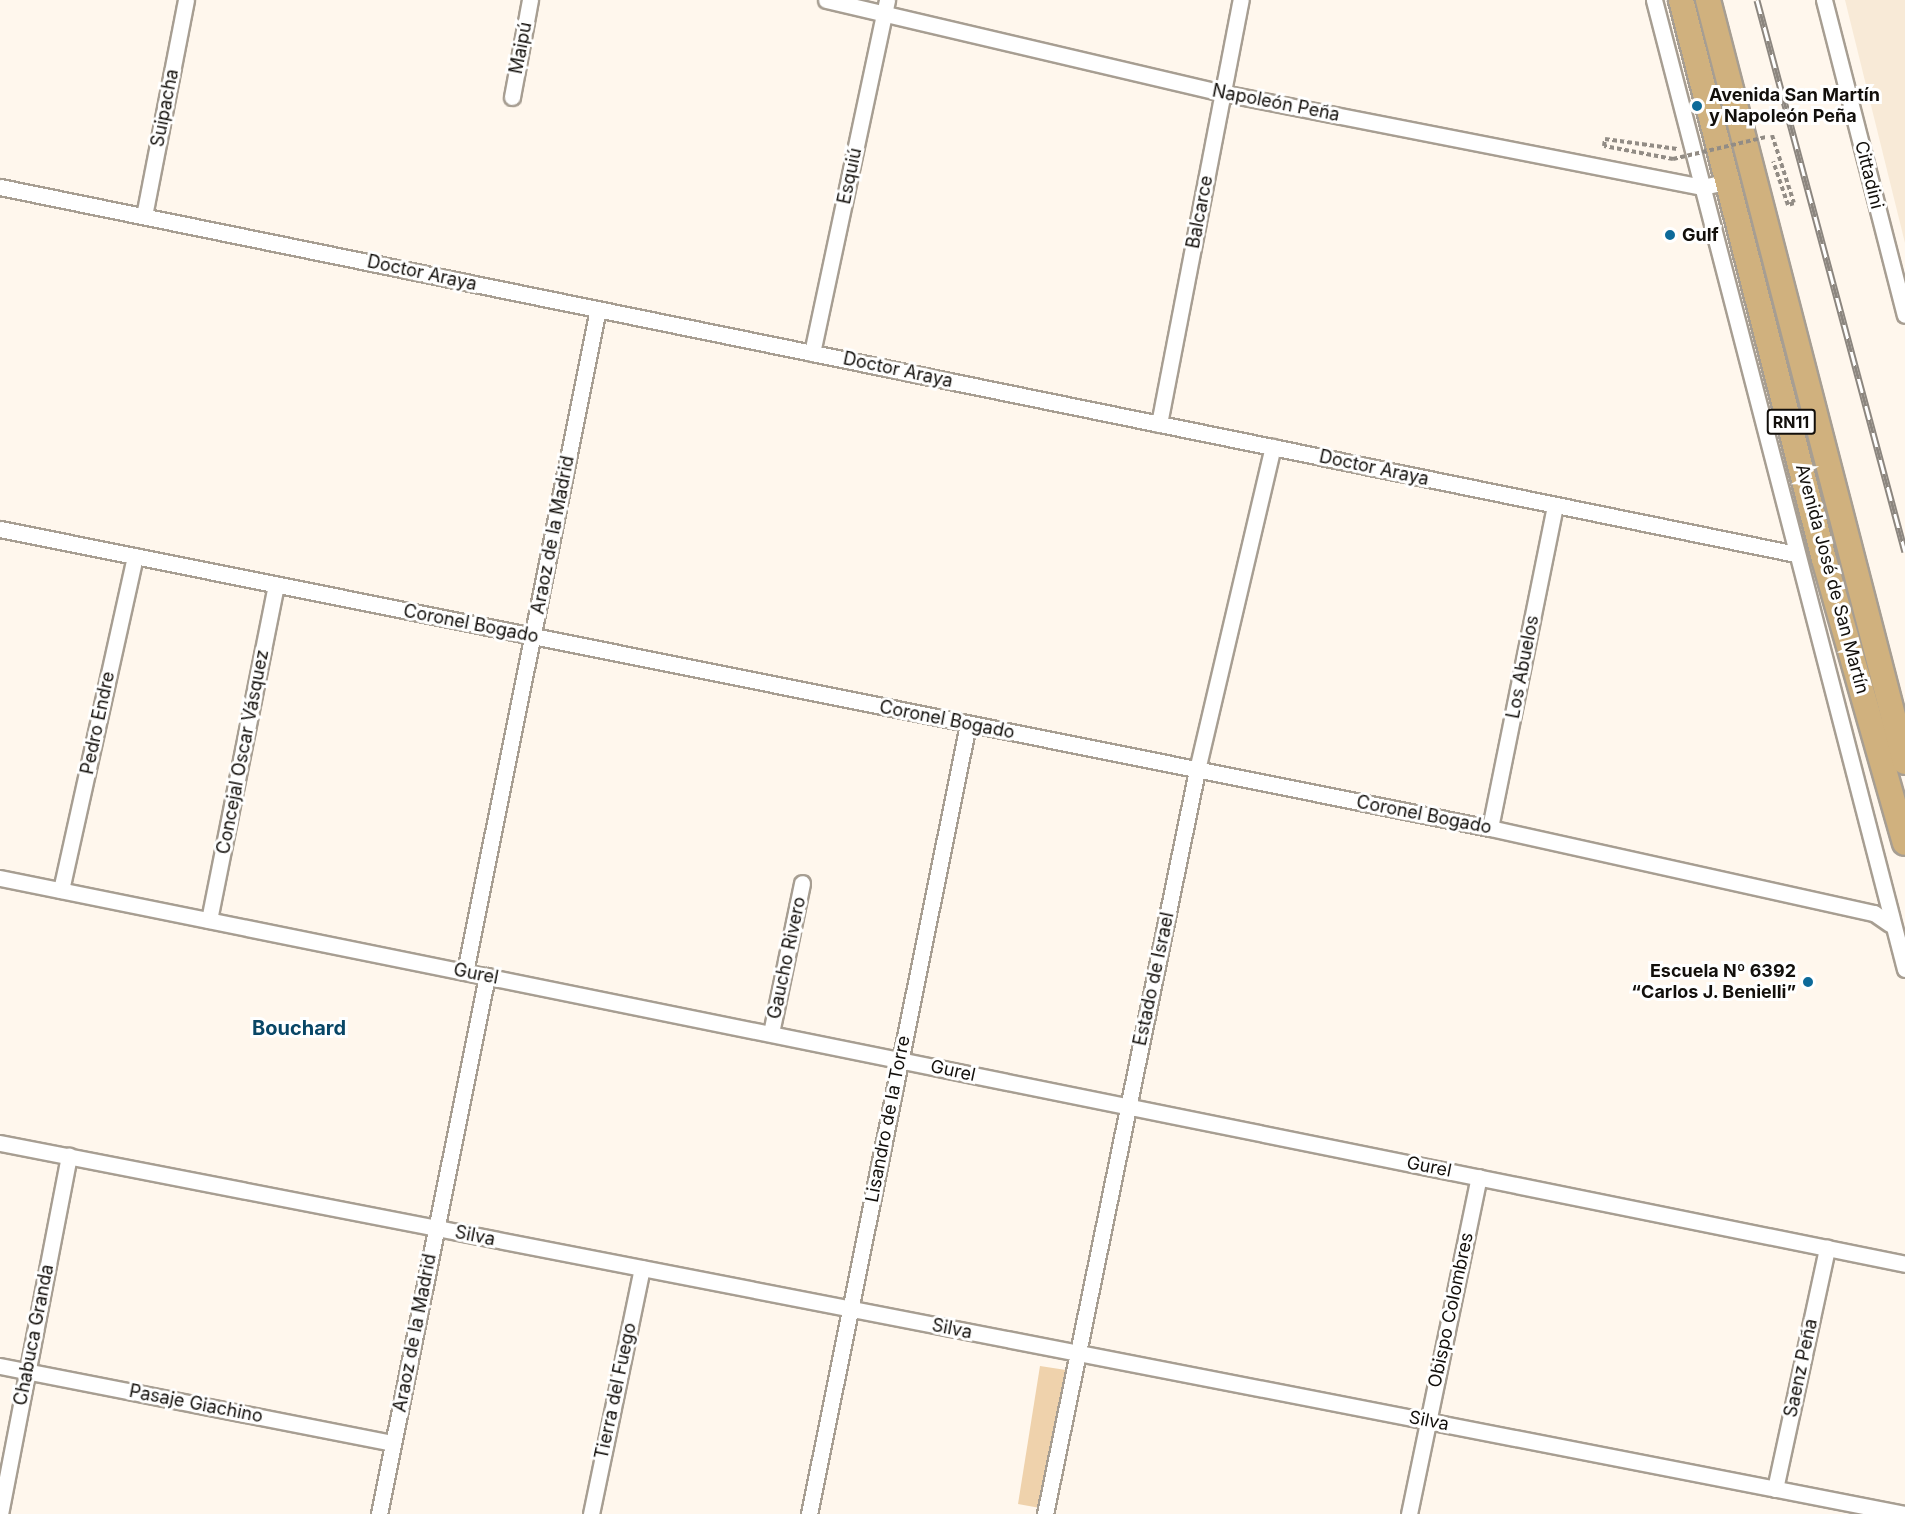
<!DOCTYPE html>
<html>
<head>
<meta charset="utf-8">
<style>
	body { margin:0 }
	#map { position:relative; width:1905px; height:1514px; overflow:hidden; background:#fff7ed; font-family:Inter,sans-serif }
	div>[style] { position:absolute }
	[style*='--x'] { left:calc(var(--x)*1px); top:calc(var(--y)*1px); width:calc(var(--w)*1px); rotate:calc(var(--a)*1deg) }
	.built>* { inset:0; background:#f8ead7 }
	.green>* { inset:0; background:#efd2ac }
	.path>* { height:4px; margin-top:-2px; transform-origin:0; background:repeating-linear-gradient(90deg,#928c85 0 4.5px,transparent 0 7.5px) }
	.roads { filter:drop-shadow(2px 0 #a79e92) drop-shadow(-2px 0 #a79e92) drop-shadow(0 2px #a79e92) drop-shadow(0 -2px #a79e92) }
	.minor>* { height:15px; margin:-7.5px; padding:0 7.5px; transform-origin:7.5px; border-radius:7.5px; background:#fff }
	.primary>* { height:24px; margin:-12px; padding:0 12px; transform-origin:12px; border-radius:12px; background:#d0b17e }
	.rail>* { height:7px; margin-top:-3.5px; transform-origin:0; background:repeating-linear-gradient(90deg,#fff 0 14px,#8c867f 0 28px); box-sizing:border-box; border-block:2px solid #8c867f }
	.path-bridge>* { height:4px; margin-top:-2px; transform-origin:0; background:repeating-linear-gradient(90deg,#928c85 0 4.5px,transparent 0 7.5px) }
	.dots>* { width:16px; height:16px; translate:-50% -50%; box-sizing:border-box; border:3px solid #fff; border-radius:50% }
	span { translate:-50% -50%; white-space:nowrap; text-align:center; line-height:1.15; -webkit-text-stroke:6px #fff; paint-order:stroke }
	.shield-label span { padding:2px 4px; background:#fff; border:2px solid; border-radius:4px; -webkit-text-stroke-width:0 }
	.shield-label { font-size:16px; color:#120f0b; font-weight:700 }
	.street-label { font-size:18px; color:#120f0b }
	.poi-label { font-size:18px; color:#120f0b; font-weight:700 }
	.left { translate:0 -50%; text-align:left }
	.right { translate:-100% -50%; text-align:right }
	.neighbourhood-label { font-size:20px; color:#084666; font-weight:700 }
</style>
</head>
<body>
<div id="map">
	<div class="built">
		<i style="clip-path:polygon(1845px 0,1905px 0,1905px 243px)"></i>
	</div>
	<div class="green">
		<i style="clip-path:polygon(1040px 1366px,1066px 1370px,1040px 1508px,1018px 1504px)"></i>
	</div>
	<div class="path">
		<i style="--x:1772;--y:135;--w:71;--a:72.1"></i>
		<i style="--x:1794;--y:203;--w:6;--a:162"></i>
		<i style="--x:1788;--y:205;--w:46;--a:-108.8"></i>
		<i style="--x:1673;--y:159;--w:70;--a:-169.3"></i>
		<i style="--x:1604;--y:146;--w:7;--a:-82"></i>
		<i style="--x:1605;--y:139;--w:73;--a:7.9"></i>
	</div>
	<div class="roads">
		<div class="minor">
			<i style="--x:826;--y:0;--w:408;--a:13.2"></i>
			<i style="--x:1223;--y:93;--w:489;--a:11.1"></i>
			<i style="--x:1703;--y:187;--w:26;--a:-13"></i>
			<i style="--x:1654;--y:0;--w:1001;--a:75.48"></i>
			<i style="--x:1824;--y:0;--w:325;--a:75.6"></i>
			<i style="--x:512;--y:97;--w:99;--a:-79.5"></i>
			<i style="--x:0;--y:187;--w:1833;--a:11.55"></i>
			<i style="--x:144;--y:216;--w:220;--a:-79"></i>
			<i style="--x:812;--y:353;--w:361;--a:-78"></i>
			<i style="--x:1159;--y:424;--w:432;--a:-79.1"></i>
			<i style="--x:0;--y:529;--w:1520;--a:11.35"></i>
			<i style="--x:1490;--y:828;--w:393;--a:12.5"></i>
			<i style="--x:1874;--y:913;--w:19;--a:35"></i>
			<i style="--x:1490;--y:828;--w:329;--a:-78.6"></i>
			<i style="--x:0;--y:878;--w:1944;--a:11.45"></i>
			<i style="--x:61;--y:890;--w:342;--a:-77.5"></i>
			<i style="--x:209;--y:920;--w:342;--a:-78.7"></i>
			<i style="--x:465;--y:972;--w:676;--a:-78.66"></i>
			<i style="--x:771;--y:1033;--w:153;--a:-78.3"></i>
			<i style="--x:0;--y:1143;--w:1941;--a:11.02"></i>
			<i style="--x:0;--y:1366;--w:400;--a:11.1"></i>
			<i style="--x:1775;--y:1489;--w:247;--a:-77.8"></i>
			<i style="--x:0;--y:1514;--w:365;--a:-79.1"></i>
			<i style="--x:379;--y:1514;--w:549;--a:-78.65"></i>
			<i style="--x:591;--y:1514;--w:251;--a:-78.3"></i>
			<i style="--x:809;--y:1514;--w:806;--a:-78.62"></i>
			<i style="--x:1045;--y:1514;--w:759;--a:-78.45"></i>
			<i style="--x:1197;--y:770;--w:332;--a:-76.8"></i>
			<i style="--x:1409;--y:1514;--w:344;--a:-78.3"></i>
		</div>
		<div class="primary">
			<i style="--x:1681;--y:0;--w:577;--a:75.65"></i>
			<i style="--x:1824;--y:559;--w:295;--a:74.1"></i>
			<i style="--x:1708;--y:0;--w:787;--a:75.5"></i>
		</div>
	</div>
	<div class="rail">
		<i style="--x:1757;--y:0;--w:571;--a:74.99"></i>
	</div>
	<div class="path-bridge">
		<i style="--x:1673;--y:159;--w:96;--a:-13.3"></i>
	</div>
	<div class="dots">
		<i style="left:1697px;top:106px;background:#0d6a99"></i>
		<i style="left:1670px;top:235px;background:#0d6a99"></i>
		<i style="left:1808px;top:982px;background:#0d6a99"></i>
	</div>
	<div class="shield-label">
		<span style="left:1791px;top:422px">RN11</span>
	</div>
	<div class="street-label">
		<span style="left:521px;top:48px;rotate:-79deg">Maipú</span>
		<span style="left:1276px;top:103px;rotate:11deg">Napoleón Peña</span>
		<span style="left:165px;top:108px;rotate:-79deg">Suipacha</span>
		<span style="left:1869px;top:175px;rotate:76deg">Cittadini</span>
		<span style="left:850px;top:176px;rotate:-78deg">Esquiú</span>
		<span style="left:1200px;top:212px;rotate:-79deg">Balcarce</span>
		<span style="left:422px;top:273px;rotate:12deg">Doctor Araya</span>
		<span style="left:898px;top:370px;rotate:12deg">Doctor Araya</span>
		<span style="left:1374px;top:468px;rotate:12deg">Doctor Araya</span>
		<span style="left:553px;top:535px;rotate:-79deg">Araoz de la Madrid</span>
		<span style="left:1832px;top:579px;rotate:75deg">Avenida José de San Martín</span>
		<span style="left:471px;top:624px;rotate:11deg">Coronel Bogado</span>
		<span style="left:1523px;top:667px;rotate:-79deg">Los Abuelos</span>
		<span style="left:947px;top:720px;rotate:11deg">Coronel Bogado</span>
		<span style="left:98px;top:723px;rotate:-78deg">Pedro Endre</span>
		<span style="left:243px;top:752px;rotate:-79deg">Concejal Oscar Vásquez</span>
		<span style="left:1424px;top:815px;rotate:11deg">Coronel Bogado</span>
		<span style="left:787px;top:958px;rotate:-78deg">Gaucho Rivero</span>
		<span style="left:476px;top:974px;rotate:11deg">Gurel</span>
		<span style="left:1154px;top:979px;rotate:-78deg">Estado de Israel</span>
		<span style="left:953px;top:1071px;rotate:12deg">Gurel</span>
		<span style="left:888px;top:1119px;rotate:-79deg">Lisandro de la Torre</span>
		<span style="left:1429px;top:1167px;rotate:11deg">Gurel</span>
		<span style="left:475px;top:1236px;rotate:11deg">Silva</span>
		<span style="left:1451px;top:1310px;rotate:-78deg">Obispo Colombres</span>
		<span style="left:952px;top:1329px;rotate:11deg">Silva</span>
		<span style="left:415px;top:1333px;rotate:-79deg">Araoz de la Madrid</span>
		<span style="left:34px;top:1335px;rotate:-79deg">Chabuca Granda</span>
		<span style="left:1801px;top:1368px;rotate:-78deg">Saenz Peña</span>
		<span style="left:616px;top:1391px;rotate:-78deg">Tierra del Fuego</span>
		<span style="left:196px;top:1404px;rotate:11deg">Pasaje Giachino</span>
		<span style="left:1429px;top:1421px;rotate:11deg">Silva</span>
	</div>
	<div class="poi-label">
		<span class="left" style="left:1709px;top:106px">Avenida San Martín<br>y Napoleón Peña</span>
		<span class="left" style="left:1682px;top:235px">Gulf</span>
		<span class="right" style="left:1796px;top:982px">Escuela Nº 6392<br>“Carlos J. Benielli”</span>
	</div>
	<div class="neighbourhood-label">
		<span style="left:299px;top:1028px">Bouchard</span>
	</div>
</div>
</body>
</html>
